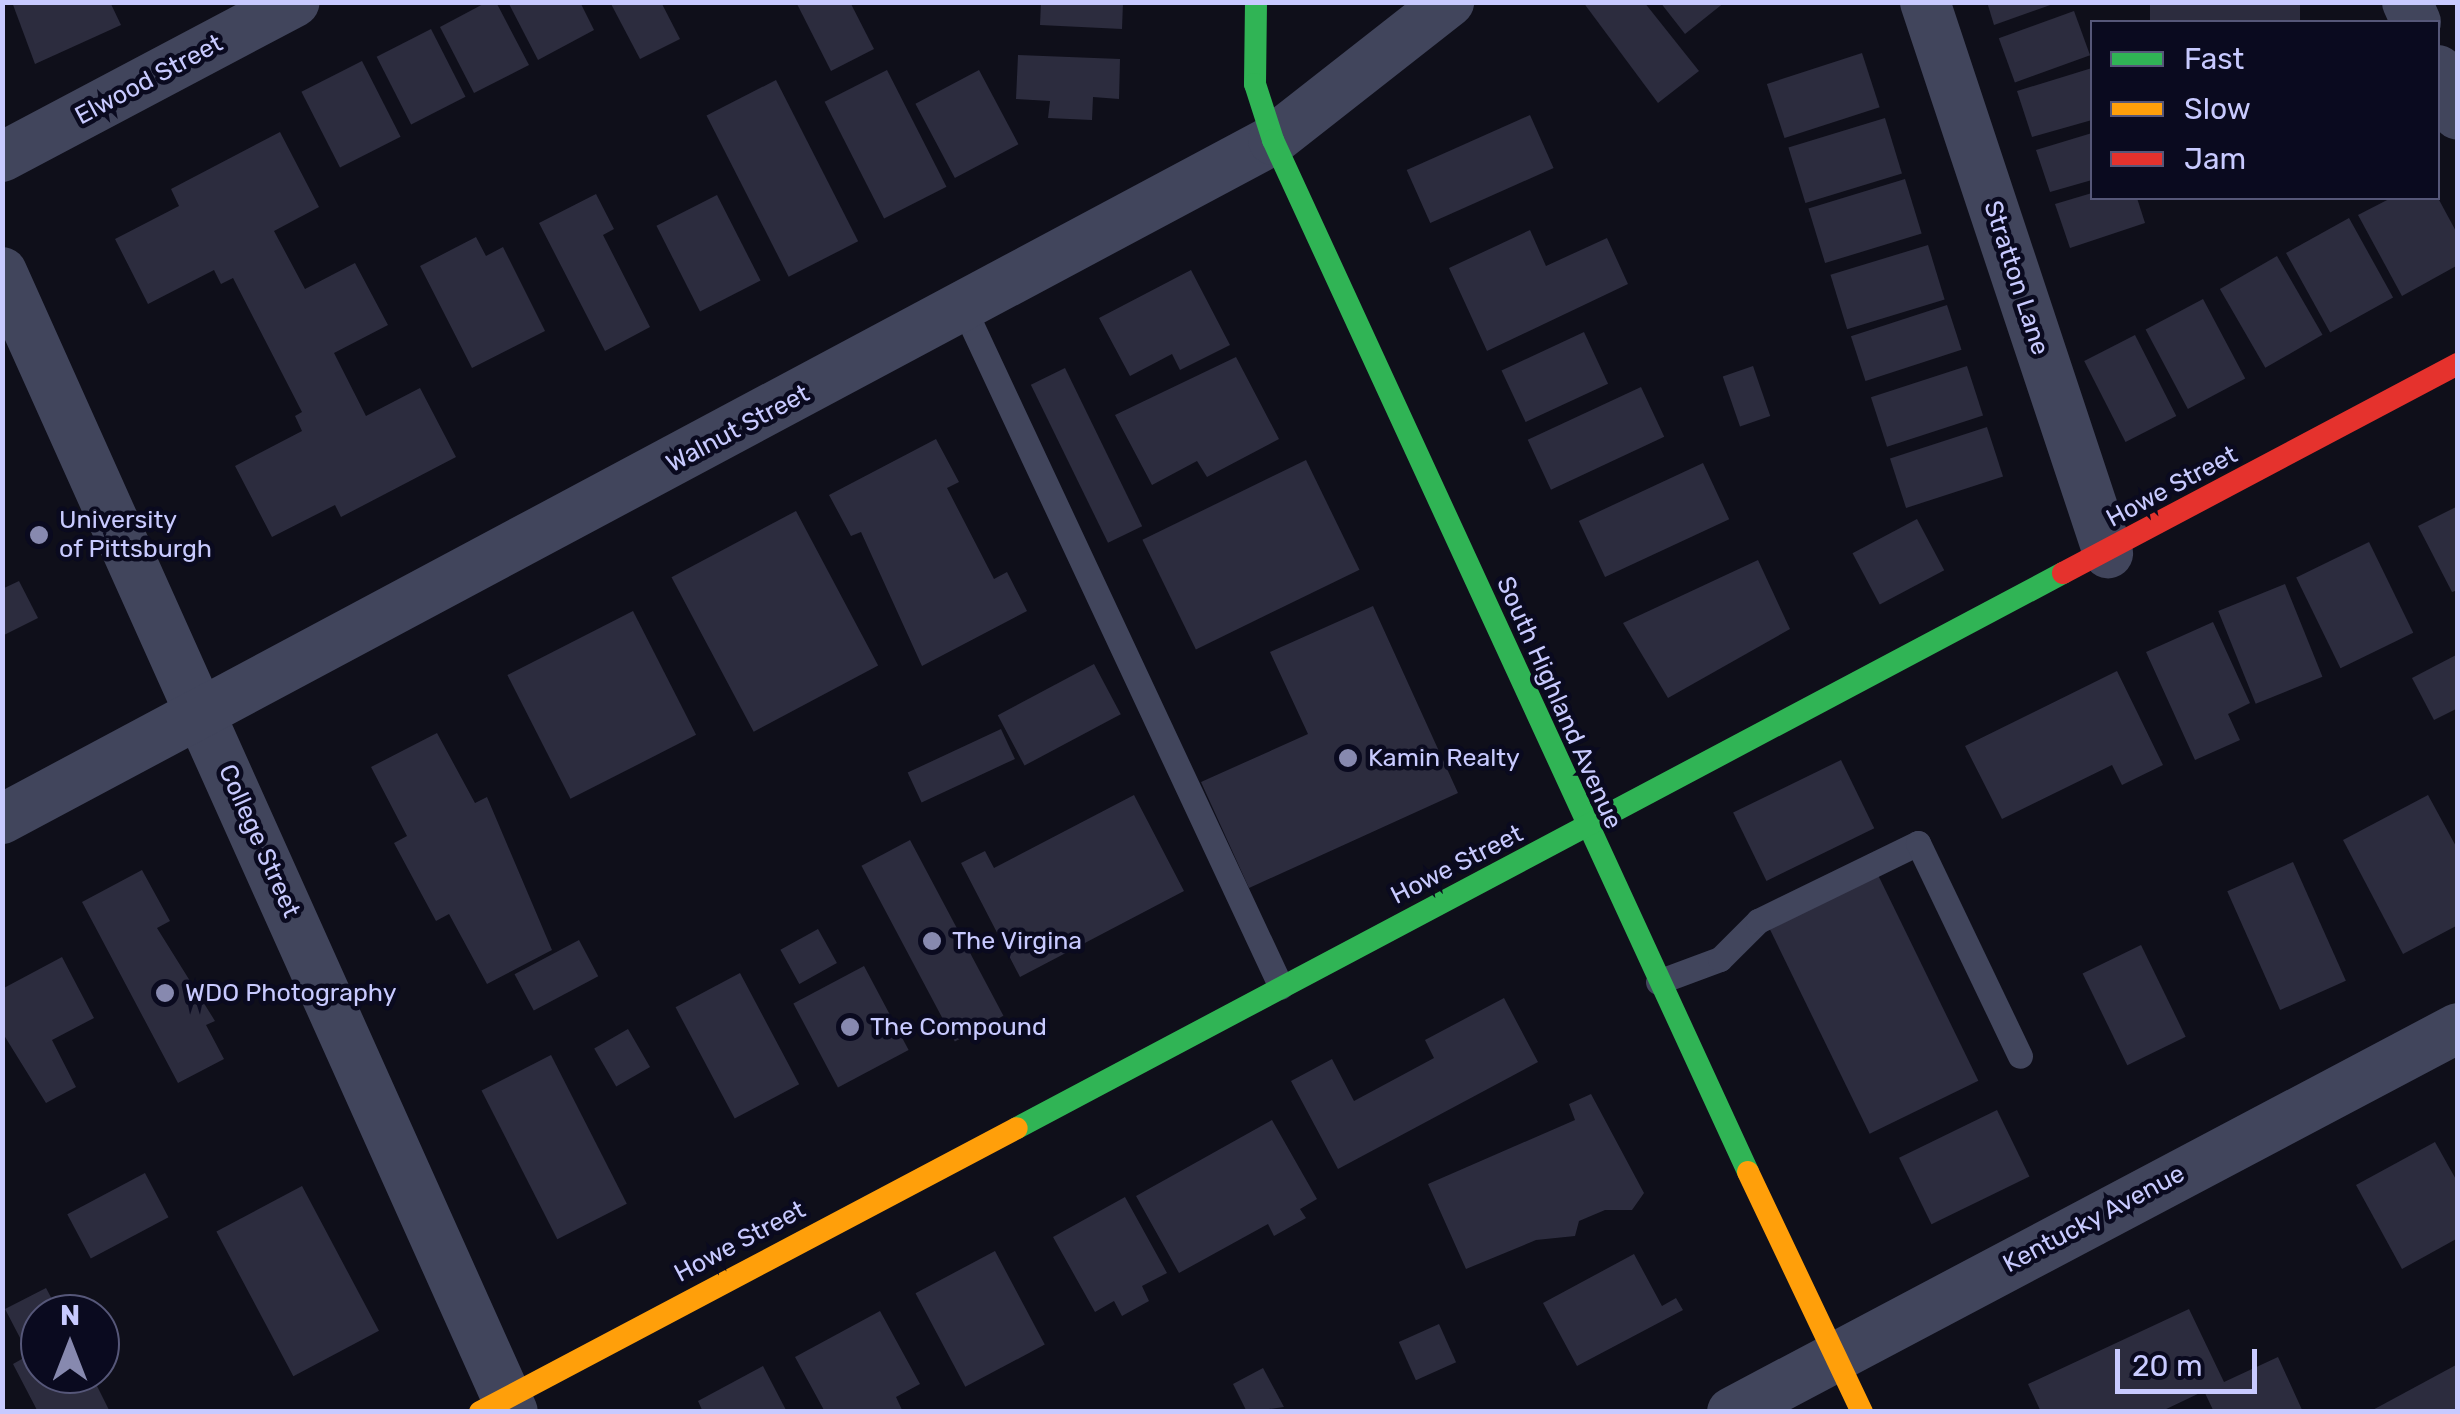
<!DOCTYPE html>
<html>
<head>
<meta charset="utf-8">
<style>
	body { margin:0 }
	#map { position:relative; width:2460px; height:1414px; overflow:hidden; background:#0f0f1a; font-family:Rubik,sans-serif }
	div>[style] { position:absolute }
	[style*='--x'] { left:calc(var(--x)*1px); top:calc(var(--y)*1px); width:calc(var(--w)*1px); rotate:calc(var(--a)*1deg) }
	.building>* { inset:0; background:#2c2c3e; transform-origin:0 0 }
	.lane>* { height:25px; margin:-12.5px; padding:0 12.5px; transform-origin:12.5px; border-radius:12.5px; background:#41455c }
	.street>* { height:50px; margin:-25px; padding:0 25px; transform-origin:25px; border-radius:25px; background:#41455c }
	.fast>* { height:22px; margin:-11px; padding:0 11px; transform-origin:11px; border-radius:11px; background:#30b455 }
	.slow>* { height:22px; margin:-11px; padding:0 11px; transform-origin:11px; border-radius:11px; background:#ff9f0a }
	.jam>* { height:22px; margin:-11px; padding:0 11px; transform-origin:11px; border-radius:11px; background:#e5322d }
	.dots>* { width:28px; height:28px; translate:-50% -50%; box-sizing:border-box; border:5px solid #0a0a1f; border-radius:50% }
	span { translate:-50% -50%; white-space:nowrap; text-align:center; line-height:1.15; -webkit-text-stroke:9px #0a0a1f; paint-order:stroke }
	.street-label { font-size:25px; color:#c8caff }
	.poi-label { font-size:25px; color:#c8caff }
	.left { translate:0 -50%; text-align:left }
	.frame { position:absolute; inset:0; border:5px solid #c8caff; pointer-events:none }
	.legend { position:absolute; left:2090px; top:20px; width:350px; height:180px; box-sizing:border-box; background:#0a0a1f; border:2px solid #565779; margin:0; padding:12px 18px; list-style:none; font-size:30px; color:#c8caff }
	.legend li { display:flex; align-items:center; gap:20px; height:50px }
	.legend b { width:50px; border:2px solid #565779 }
	.north { position:absolute; left:20px; top:1294px; width:100px; height:100px; box-sizing:border-box; background:#0a0a1f; border:2px solid #565779; border-radius:50%; rotate:0deg; font-size:28px; font-weight:700; line-height:40px; text-align:center; color:#c8caff }
	.north::after { content:''; display:block; margin:auto; width:35px; height:45px; background:#8789af; clip-path:polygon(50% 0,100% 100%,50% 72%,0 100%) }
	.scale { position:absolute; left:2115px; top:1349px; width:142px; height:45px; box-sizing:border-box; border:5px solid #c8caff; border-top:0; padding-left:12px; font-size:30px; line-height:35px; white-space:nowrap; color:#c8caff; -webkit-text-stroke:8px #0a0a1f; paint-order:stroke }
</style>
</head>
<body>
<div id="map">
	<div class="building">
		<i style="clip-path:polygon(12px 2px,110px 2px,121px 25px,35px 64px)"></i>
		<i style="clip-path:polygon(487px 2px,496px 2px,529px 65px,474px 93px,440px 27px)"></i>
		<i style="clip-path:polygon(508px 2px,580px 2px,594px 30px,538px 60px)"></i>
		<i style="clip-path:polygon(610px 2px,661px 2px,680px 39px,640px 59px)"></i>
		<i style="clip-path:polygon(796px 2px,850px 2px,874px 49px,831px 71px)"></i>
		<i style="clip-path:polygon(1041px 2px,1123px 2px,1122px 29px,1040px 25px)"></i>
		<i style="clip-path:polygon(1583px 2px,1644px 2px,1699px 71px,1658px 103px)"></i>
		<i style="clip-path:polygon(1660px 2px,1725px 2px,1685px 34px)"></i>
		<i style="clip-path:polygon(1987px 2px,2056px 2px,2056px 3px,1994px 25px)"></i>
		<i style="left:2150px;top:2px;width:150px;height:21px"></i>
		<i style="left:2074px;top:11px;width:47px;height:80px;rotate:70deg"></i>
		<i style="left:431px;top:29px;width:76px;height:61px;rotate:63deg"></i>
		<i style="left:1862px;top:53px;width:57px;height:100px;rotate:72deg"></i>
		<i style="clip-path:polygon(1018px 55px,1120px 59px,1119px 99px,1093px 97px,1092px 120px,1048px 118px,1050px 101px,1016px 99px)"></i>
		<i style="left:362px;top:61px;width:85px;height:68px;rotate:63deg"></i>
		<i style="clip-path:polygon(2092px 68px,2092px 120px,2032px 137px,2017px 91px)"></i>
		<i style="left:887px;top:70px;width:131px;height:70px;rotate:63deg"></i>
		<i style="left:979px;top:70px;width:84px;height:72px;rotate:62deg"></i>
		<i style="left:776px;top:80px;width:181px;height:78px;rotate:63deg"></i>
		<i style="left:1530px;top:115px;width:58px;height:135px;rotate:66deg"></i>
		<i style="left:1885px;top:118px;width:58px;height:101px;rotate:73deg"></i>
		<i style="clip-path:polygon(280px 132px,319px 207px,274px 231px,305px 289px,355px 263px,388px 325px,334px 353px,366px 416px,420px 388px,456px 457px,341px 517px,335px 505px,272px 537px,235px 466px,302px 431px,295px 416px,302px 412px,233px 278px,221px 284px,214px 270px,148px 304px,115px 239px,179px 206px,171px 189px)"></i>
		<i style="clip-path:polygon(2092px 133px,2092px 180px,2050px 192px,2036px 150px)"></i>
		<i style="left:1905px;top:179px;width:57px;height:101px;rotate:73deg"></i>
		<i style="clip-path:polygon(2092px 193px,2137px 198px,2145px 223px,2070px 248px,2055px 204px)"></i>
		<i style="clip-path:polygon(596px 194px,614px 229px,603px 235px,650px 327px,605px 351px,539px 223px)"></i>
		<i style="left:717px;top:195px;width:96px;height:68px;rotate:63deg"></i>
		<i style="clip-path:polygon(2391px 198px,2438px 198px,2458px 235px,2458px 265px,2402px 296px,2358px 215px)"></i>
		<i style="left:2349px;top:218px;width:91px;height:72px;rotate:61deg"></i>
		<i style="clip-path:polygon(1530px 230px,1546px 266px,1607px 238px,1628px 284px,1487px 351px,1449px 268px)"></i>
		<i style="clip-path:polygon(476px 237px,486px 256px,503px 247px,545px 331px,472px 368px,420px 266px)"></i>
		<i style="left:1928px;top:245px;width:57px;height:102px;rotate:73deg"></i>
		<i style="left:2277px;top:256px;width:91px;height:66px;rotate:60deg"></i>
		<i style="clip-path:polygon(1191px 270px,1230px 345px,1180px 370px,1172px 354px,1130px 376px,1099px 318px)"></i>
		<i style="left:2203px;top:299px;width:90px;height:65px;rotate:62deg"></i>
		<i style="left:1947px;top:305px;width:47px;height:101px;rotate:72deg"></i>
		<i style="left:1584px;top:332px;width:57px;height:91px;rotate:65deg"></i>
		<i style="left:2135px;top:335px;width:91px;height:57px;rotate:63deg"></i>
		<i style="clip-path:polygon(1236px 357px,1279px 439px,1207px 477px,1197px 461px,1152px 485px,1115px 415px)"></i>
		<i style="left:1753px;top:366px;width:53px;height:32px;rotate:71deg"></i>
		<i style="left:1967px;top:366px;width:52px;height:101px;rotate:72deg"></i>
		<i style="left:1065px;top:368px;width:176px;height:38px;rotate:64deg"></i>
		<i style="left:1641px;top:387px;width:55px;height:125px;rotate:65deg"></i>
		<i style="left:1987px;top:427px;width:52px;height:102px;rotate:72deg"></i>
		<i style="clip-path:polygon(936px 439px,959px 482px,947px 488px,994px 579px,1007px 572px,1027px 611px,922px 666px,861px 532px,851px 536px,829px 495px)"></i>
		<i style="left:1306px;top:460px;width:122px;height:182px;rotate:64deg"></i>
		<i style="left:1703px;top:463px;width:62px;height:137px;rotate:65deg"></i>
		<i style="clip-path:polygon(2458px 506px,2458px 590px,2452px 592px,2418px 526px)"></i>
		<i style="left:796px;top:511px;width:175px;height:141px;rotate:62deg"></i>
		<i style="left:1917px;top:519px;width:58px;height:73px;rotate:62deg"></i>
		<i style="left:2369px;top:542px;width:101px;height:81px;rotate:64deg"></i>
		<i style="clip-path:polygon(1758px 560px,1790px 629px,1668px 698px,1623px 623px)"></i>
		<i style="clip-path:polygon(19px 581px,38px 618px,2px 636px,2px 589px)"></i>
		<i style="left:2285px;top:584px;width:100px;height:72px;rotate:68deg"></i>
		<i style="clip-path:polygon(1373px 606px,1458px 793px,1249px 888px,1201px 782px,1308px 734px,1270px 652px)"></i>
		<i style="left:633px;top:611px;width:139px;height:141px;rotate:63deg"></i>
		<i style="clip-path:polygon(2213px 622px,2250px 703px,2228px 714px,2240px 740px,2195px 760px,2146px 652px)"></i>
		<i style="clip-path:polygon(2458px 654px,2458px 708px,2434px 720px,2412px 678px)"></i>
		<i style="left:1094px;top:664px;width:57px;height:109px;rotate:62deg"></i>
		<i style="clip-path:polygon(2117px 671px,2163px 765px,2122px 785px,2112px 765px,2002px 819px,1965px 746px)"></i>
		<i style="left:1001px;top:729px;width:33px;height:103px;rotate:65deg"></i>
		<i style="clip-path:polygon(437px 733px,475px 803px,487px 797px,552px 950px,487px 984px,449px 914px,436px 921px,394px 843px,407px 836px,371px 767px)"></i>
		<i style="left:1841px;top:760px;width:76px;height:120px;rotate:64deg"></i>
		<i style="clip-path:polygon(1134px 795px,1184px 891px,1020px 977px,961px 863px,985px 851px,994px 868px)"></i>
		<i style="clip-path:polygon(2428px 795px,2458px 850px,2458px 925px,2403px 954px,2343px 840px)"></i>
		<i style="left:910px;top:840px;width:199px;height:55px;rotate:62deg"></i>
		<i style="left:2293px;top:862px;width:130px;height:72px;rotate:66deg"></i>
		<i style="clip-path:polygon(142px 870px,170px 921px,157px 928px,215px 1021px,206px 1025px,224px 1059px,178px 1083px,82px 902px)"></i>
		<i style="left:1878px;top:875px;width:229px;height:121px;rotate:64deg"></i>
		<i style="left:818px;top:929px;width:39px;height:43px;rotate:61deg"></i>
		<i style="left:579px;top:940px;width:41px;height:73px;rotate:62deg"></i>
		<i style="left:2141px;top:945px;width:102px;height:65px;rotate:64deg"></i>
		<i style="clip-path:polygon(62px 957px,94px 1018px,52px 1040px,76px 1087px,46px 1103px,2px 1032px,2px 989px)"></i>
		<i style="left:864px;top:966px;width:95px;height:80px;rotate:62deg"></i>
		<i style="left:740px;top:973px;width:126px;height:73px;rotate:62deg"></i>
		<i style="clip-path:polygon(1504px 998px,1538px 1062px,1338px 1169px,1291px 1081px,1332px 1059px,1354px 1101px,1434px 1058px,1425px 1040px)"></i>
		<i style="left:628px;top:1029px;width:44px;height:39px;rotate:60deg"></i>
		<i style="left:551px;top:1055px;width:167px;height:78px;rotate:63deg"></i>
		<i style="clip-path:polygon(1591px 1094px,1644px 1193px,1632px 1210px,1605px 1210px,1579px 1221px,1575px 1236px,1536px 1240px,1466px 1269px,1428px 1184px,1575px 1120px,1569px 1104px)"></i>
		<i style="left:1997px;top:1110px;width:74px;height:109px;rotate:64deg"></i>
		<i style="clip-path:polygon(1272px 1120px,1317px 1199px,1300px 1209px,1306px 1218px,1274px 1236px,1268px 1224px,1179px 1273px,1136px 1196px)"></i>
		<i style="clip-path:polygon(2435px 1142px,2458px 1183px,2458px 1238px,2402px 1269px,2356px 1185px)"></i>
		<i style="left:145px;top:1173px;width:50px;height:88px;rotate:62deg"></i>
		<i style="left:302px;top:1186px;width:164px;height:97px;rotate:62deg"></i>
		<i style="clip-path:polygon(1125px 1197px,1167px 1273px,1142px 1286px,1149px 1301px,1122px 1316px,1114px 1301px,1095px 1312px,1053px 1237px)"></i>
		<i style="left:995px;top:1251px;width:106px;height:90px;rotate:62deg"></i>
		<i style="clip-path:polygon(1634px 1254px,1662px 1306px,1676px 1298px,1683px 1310px,1577px 1366px,1543px 1303px)"></i>
		<i style="clip-path:polygon(46px 1288px,60px 1314px,40px 1314px,40px 1374px,91px 1374px,110px 1412px,38px 1412px,13px 1364px,29px 1355px,5px 1309px)"></i>
		<i style="clip-path:polygon(2189px 1309px,2224px 1382px,2278px 1357px,2303px 1412px,2214px 1412px,2204px 1391px,2160px 1412px,2041px 1412px,2028px 1384px)"></i>
		<i style="clip-path:polygon(880px 1311px,920px 1384px,896px 1397px,903px 1412px,825px 1412px,795px 1357px)"></i>
		<i style="left:1439px;top:1324px;width:42px;height:44px;rotate:66deg"></i>
		<i style="clip-path:polygon(2456px 1365px,2458px 1412px,2369px 1412px)"></i>
		<i style="clip-path:polygon(763px 1366px,787px 1412px,703px 1412px,698px 1401px)"></i>
		<i style="clip-path:polygon(1263px 1368px,1284px 1407px,1247px 1412px,1233px 1384px)"></i>
	</div>
	<div class="lane">
		<i style="--x:964;--y:309;--w:748;--a:64.94"></i>
		<i style="--x:1658;--y:982;--w:66;--a:-20.4"></i>
		<i style="--x:1720;--y:959;--w:54;--a:-45"></i>
		<i style="--x:1758;--y:921;--w:178;--a:-26"></i>
		<i style="--x:1918;--y:843;--w:236;--a:64.4"></i>
	</div>
	<div class="street">
		<i style="--x:1925;--y:2;--w:581;--a:71.63"></i>
		<i style="--x:2407;--y:2;--w:22;--a:66"></i>
		<i style="--x:2438;--y:70;--w:49;--a:66"></i>
		<i style="--x:2;--y:157;--w:331;--a:-27.9"></i>
		<i style="--x:2;--y:272;--w:1249;--a:65.86"></i>
		<i style="--x:2;--y:819;--w:1441;--a:-28.11"></i>
		<i style="--x:1273;--y:140;--w:224;--a:-38.1"></i>
		<i style="--x:1732;--y:1412;--w:821;--a:-27.88"></i>
	</div>
	<div class="fast">
		<i style="--x:1256;--y:2;--w:82;--a:90.7"></i>
		<i style="--x:1255;--y:84;--w:59;--a:72.2"></i>
		<i style="--x:1273;--y:140;--w:1136;--a:65.28"></i>
		<i style="--x:1017;--y:1128;--w:1184;--a:-27.95"></i>
	</div>
	<div class="slow">
		<i style="--x:1748;--y:1172;--w:266;--a:64.6"></i>
		<i style="--x:480;--y:1412;--w:607;--a:-27.87"></i>
	</div>
	<div class="jam">
		<i style="--x:2063;--y:573;--w:447;--a:-27.9"></i>
	</div>
	<div class="dots">
		<i style="left:39px;top:535px;background:#8789af"></i>
		<i style="left:1348px;top:758px;background:#8789af"></i>
		<i style="left:932px;top:941px;background:#8789af"></i>
		<i style="left:165px;top:993px;background:#8789af"></i>
		<i style="left:850px;top:1027px;background:#8789af"></i>
	</div>
	<div class="street-label">
		<span style="left:149px;top:80px;rotate:-28deg">Elwood Street</span>
		<span style="left:2016px;top:278px;rotate:72deg">Stratton Lane</span>
		<span style="left:738px;top:429px;rotate:-28deg">Walnut Street</span>
		<span style="left:2172px;top:487px;rotate:-28deg">Howe Street</span>
		<span style="left:1559px;top:703px;rotate:66deg">South Highland Avenue</span>
		<span style="left:259px;top:841px;rotate:66deg">College Street</span>
		<span style="left:1457px;top:865px;rotate:-27deg">Howe Street</span>
		<span style="left:2094px;top:1219px;rotate:-28deg">Kentucky Avenue</span>
		<span style="left:740px;top:1242px;rotate:-28deg">Howe Street</span>
	</div>
	<div class="poi-label">
		<span class="left" style="left:59px;top:535px">University<br>of Pittsburgh</span>
		<span class="left" style="left:1368px;top:758px">Kamin Realty</span>
		<span class="left" style="left:952px;top:941px">The Virgina</span>
		<span class="left" style="left:185px;top:993px">WDO Photography</span>
		<span class="left" style="left:870px;top:1027px">The Compound</span>
	</div>
	<div class="frame"></div>
	<ul class="legend">
	<li><b style="height:12px;background:#30b455"></b>Fast</li>
	<li><b style="height:12px;background:#ff9f0a"></b>Slow</li>
	<li><b style="height:12px;background:#e5322d"></b>Jam</li>
	</ul>
	<div class="north">N</div>
	<div class="scale">20 m</div>
</div>
</body>
</html>
